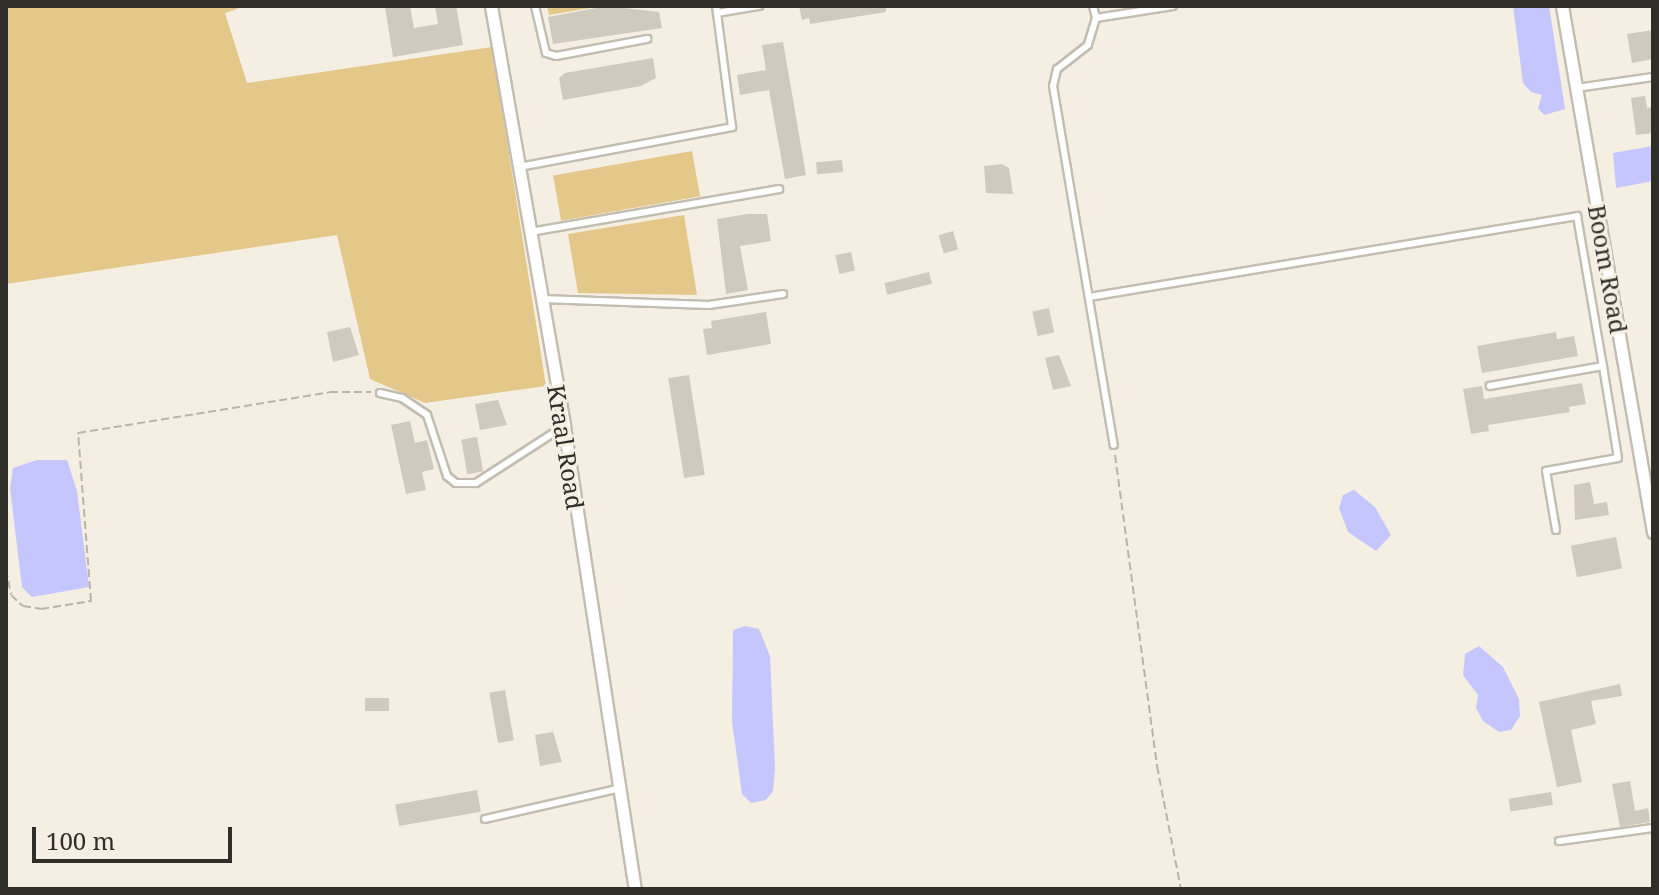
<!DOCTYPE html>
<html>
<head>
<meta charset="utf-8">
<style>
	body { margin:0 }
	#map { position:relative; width:1659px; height:895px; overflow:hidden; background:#f4efe2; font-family:"Noto Serif",serif }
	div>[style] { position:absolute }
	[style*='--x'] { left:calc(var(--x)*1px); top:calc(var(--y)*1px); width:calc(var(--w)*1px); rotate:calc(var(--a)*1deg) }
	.green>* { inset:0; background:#e4c88a; transform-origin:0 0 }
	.water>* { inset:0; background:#c5c6fd }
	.building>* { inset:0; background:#d0cabe; transform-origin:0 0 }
	.path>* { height:2px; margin-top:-1px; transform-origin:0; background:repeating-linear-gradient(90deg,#b8b4aa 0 8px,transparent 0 12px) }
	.roads { filter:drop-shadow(2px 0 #c2bdb1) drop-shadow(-2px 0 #c2bdb1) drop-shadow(0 2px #c2bdb1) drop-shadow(0 -2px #c2bdb1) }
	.service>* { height:6px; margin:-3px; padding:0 3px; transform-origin:3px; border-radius:3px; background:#fff }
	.minor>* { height:11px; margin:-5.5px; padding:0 5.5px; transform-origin:5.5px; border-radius:5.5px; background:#fff }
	span { translate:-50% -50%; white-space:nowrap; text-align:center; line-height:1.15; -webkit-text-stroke:6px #f4efe2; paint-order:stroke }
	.street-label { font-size:24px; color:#302e29 }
	.frame { position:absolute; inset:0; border:8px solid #302e29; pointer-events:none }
	.scale { position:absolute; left:32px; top:827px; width:200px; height:36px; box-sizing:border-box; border:4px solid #302e29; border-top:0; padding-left:10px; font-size:24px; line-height:28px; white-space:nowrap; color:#302e29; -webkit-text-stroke:6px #f4efe2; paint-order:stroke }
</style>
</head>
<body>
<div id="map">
	<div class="green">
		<i style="clip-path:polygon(6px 6px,245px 6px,225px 13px,247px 83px,492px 47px,546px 386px,425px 403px,370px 379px,337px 235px,6px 284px)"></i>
		<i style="clip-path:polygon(547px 6px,602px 6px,549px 15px)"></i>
		<i style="left:692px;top:151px;width:46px;height:141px;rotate:80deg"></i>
		<i style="clip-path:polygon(684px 215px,697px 295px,578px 293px,568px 234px)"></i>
	</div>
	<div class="water">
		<i style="clip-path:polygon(1513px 6px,1549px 6px,1565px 109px,1544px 115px,1538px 108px,1542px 95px,1531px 92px,1523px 83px)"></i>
		<i style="clip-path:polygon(1653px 146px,1653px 181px,1616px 188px,1613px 153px)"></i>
		<i style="clip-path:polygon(37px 460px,67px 460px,77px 491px,89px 587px,32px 597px,22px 587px,10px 488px,13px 468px)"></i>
		<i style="clip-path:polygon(1354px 490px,1375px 507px,1391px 535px,1376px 551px,1348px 532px,1339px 508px,1343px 495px)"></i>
		<i style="clip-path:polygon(745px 626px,759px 629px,770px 656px,775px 768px,773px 791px,766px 800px,751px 803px,742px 794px,732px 721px,733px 630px)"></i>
		<i style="clip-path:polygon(1479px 646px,1503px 667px,1519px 699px,1520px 716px,1511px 730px,1499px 732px,1483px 721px,1476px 708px,1478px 695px,1463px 675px,1465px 654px)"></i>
	</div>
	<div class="building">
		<i style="clip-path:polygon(410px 6px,414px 28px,438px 24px,435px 6px,456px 6px,463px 45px,393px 57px,385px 7px)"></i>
		<i style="clip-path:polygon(607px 6px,659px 12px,662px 28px,553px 44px,548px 17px)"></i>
		<i style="clip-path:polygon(799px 6px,886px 6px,886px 12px,810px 24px,809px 18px,802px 20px)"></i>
		<i style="clip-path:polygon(1653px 30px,1653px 59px,1632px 63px,1627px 34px)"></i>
		<i style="clip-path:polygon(783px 42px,806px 175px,785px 179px,769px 90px,740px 95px,737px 75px,766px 70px,762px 45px)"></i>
		<i style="clip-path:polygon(653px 58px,656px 78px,641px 86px,563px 100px,559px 78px,565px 73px)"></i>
		<i style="clip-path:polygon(1645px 96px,1647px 108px,1653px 107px,1653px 133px,1636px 135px,1631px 98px)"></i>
		<i style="left:842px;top:160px;width:12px;height:26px;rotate:85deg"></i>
		<i style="clip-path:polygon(1002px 164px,1009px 168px,1013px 194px,986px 193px,984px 166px)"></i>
		<i style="clip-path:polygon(748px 214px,767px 214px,771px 241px,740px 246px,748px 290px,726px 294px,717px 219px)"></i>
		<i style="left:953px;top:231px;width:19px;height:15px;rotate:74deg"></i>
		<i style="left:851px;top:252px;width:19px;height:16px;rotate:78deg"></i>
		<i style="left:929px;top:272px;width:12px;height:46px;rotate:76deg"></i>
		<i style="left:1049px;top:308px;width:25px;height:17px;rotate:78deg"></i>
		<i style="clip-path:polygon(766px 312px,771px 344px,707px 355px,703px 329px,712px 328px,711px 321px)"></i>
		<i style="clip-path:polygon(350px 327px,359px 355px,333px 362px,327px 332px)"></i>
		<i style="clip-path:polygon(1556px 332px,1557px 339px,1574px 336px,1578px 356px,1482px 373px,1477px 346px)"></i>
		<i style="clip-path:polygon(1059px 355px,1071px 386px,1053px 390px,1045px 358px)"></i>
		<i style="left:689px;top:375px;width:101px;height:21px;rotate:81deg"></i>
		<i style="clip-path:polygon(1582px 383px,1586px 404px,1569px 407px,1570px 412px,1488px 425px,1489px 431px,1471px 434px,1463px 389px,1482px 386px,1484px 399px)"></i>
		<i style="clip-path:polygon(498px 400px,507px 425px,480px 430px,475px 404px)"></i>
		<i style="clip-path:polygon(410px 421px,415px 443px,427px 440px,434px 469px,422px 472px,426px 490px,406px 494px,391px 425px)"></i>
		<i style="left:477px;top:437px;width:35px;height:16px;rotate:80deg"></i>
		<i style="clip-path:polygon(1590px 482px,1594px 504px,1607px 502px,1609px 515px,1575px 520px,1574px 485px)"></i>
		<i style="left:1616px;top:537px;width:32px;height:46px;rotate:79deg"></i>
		<i style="clip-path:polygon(1620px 684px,1622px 696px,1591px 701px,1596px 724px,1571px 730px,1582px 782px,1557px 787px,1539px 702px)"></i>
		<i style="left:505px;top:690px;width:51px;height:16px;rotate:80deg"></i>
		<i style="left:365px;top:698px;width:24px;height:13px"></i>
		<i style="clip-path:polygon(553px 732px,562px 762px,540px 766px,535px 735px)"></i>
		<i style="clip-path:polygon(1630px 781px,1635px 811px,1648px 808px,1650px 822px,1620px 827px,1612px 784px)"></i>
		<i style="left:477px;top:790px;width:22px;height:83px;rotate:80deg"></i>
		<i style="left:1551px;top:792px;width:13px;height:43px;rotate:81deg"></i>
	</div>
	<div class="path">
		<i style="--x:1115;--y:455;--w:314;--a:82.3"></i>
		<i style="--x:1157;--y:766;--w:125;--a:79"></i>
		<i style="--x:6;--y:569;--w:26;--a:79"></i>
		<i style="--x:11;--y:595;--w:16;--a:43"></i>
		<i style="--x:23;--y:606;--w:18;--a:9"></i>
		<i style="--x:41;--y:609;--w:51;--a:-9.1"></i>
		<i style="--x:91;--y:601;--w:169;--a:-94.4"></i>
		<i style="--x:78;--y:433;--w:255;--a:-9.2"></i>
		<i style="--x:330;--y:392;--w:41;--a:0"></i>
	</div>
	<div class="roads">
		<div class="service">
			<i style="--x:535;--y:6;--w:48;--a:76.8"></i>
			<i style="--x:546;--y:53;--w:10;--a:17"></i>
			<i style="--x:556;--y:56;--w:93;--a:-10.6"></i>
			<i style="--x:1093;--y:6;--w:12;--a:76"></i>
			<i style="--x:1096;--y:18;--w:78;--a:-8.9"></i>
			<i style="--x:717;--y:13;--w:43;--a:-9.5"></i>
			<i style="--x:1096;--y:18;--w:28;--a:107"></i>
			<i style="--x:1088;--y:45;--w:39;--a:142"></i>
			<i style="--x:1057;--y:69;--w:17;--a:103"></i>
			<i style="--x:1053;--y:86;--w:364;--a:80.4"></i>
			<i style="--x:1576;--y:88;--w:78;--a:-8.1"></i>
			<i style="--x:519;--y:167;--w:217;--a:-10.6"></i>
			<i style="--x:732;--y:127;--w:122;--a:-97.5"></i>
			<i style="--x:530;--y:232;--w:253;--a:-9.8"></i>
			<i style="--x:1089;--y:297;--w:495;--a:-9.4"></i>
			<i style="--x:1577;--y:216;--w:152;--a:80.2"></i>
			<i style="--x:1603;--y:366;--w:115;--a:170"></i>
			<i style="--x:542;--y:299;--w:167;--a:2.1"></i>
			<i style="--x:709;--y:305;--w:75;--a:-8.5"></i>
			<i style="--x:380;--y:393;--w:23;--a:13"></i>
			<i style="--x:402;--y:398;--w:30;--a:34"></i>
			<i style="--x:427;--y:415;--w:64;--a:71.8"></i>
			<i style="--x:447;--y:476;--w:11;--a:38"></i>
			<i style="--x:456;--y:483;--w:20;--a:0"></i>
			<i style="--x:476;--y:483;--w:105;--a:-32.9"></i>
			<i style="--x:1556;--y:530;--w:60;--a:-99.6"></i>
			<i style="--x:1546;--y:471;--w:73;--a:-10.2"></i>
			<i style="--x:1618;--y:458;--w:93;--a:-99.3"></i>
			<i style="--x:485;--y:819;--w:135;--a:-12.8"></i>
			<i style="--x:1559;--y:841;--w:95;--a:-7.9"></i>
		</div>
		<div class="minor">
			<i style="--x:491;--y:6;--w:426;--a:80.1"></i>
			<i style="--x:564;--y:426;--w:468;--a:81.3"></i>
			<i style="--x:1562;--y:6;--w:534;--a:80.18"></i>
		</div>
	</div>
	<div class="street-label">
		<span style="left:1608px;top:269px;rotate:80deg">Boom Road</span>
		<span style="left:566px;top:447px;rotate:81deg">Kraal Road</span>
	</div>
	<div class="frame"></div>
	<div class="scale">100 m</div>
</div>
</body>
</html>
